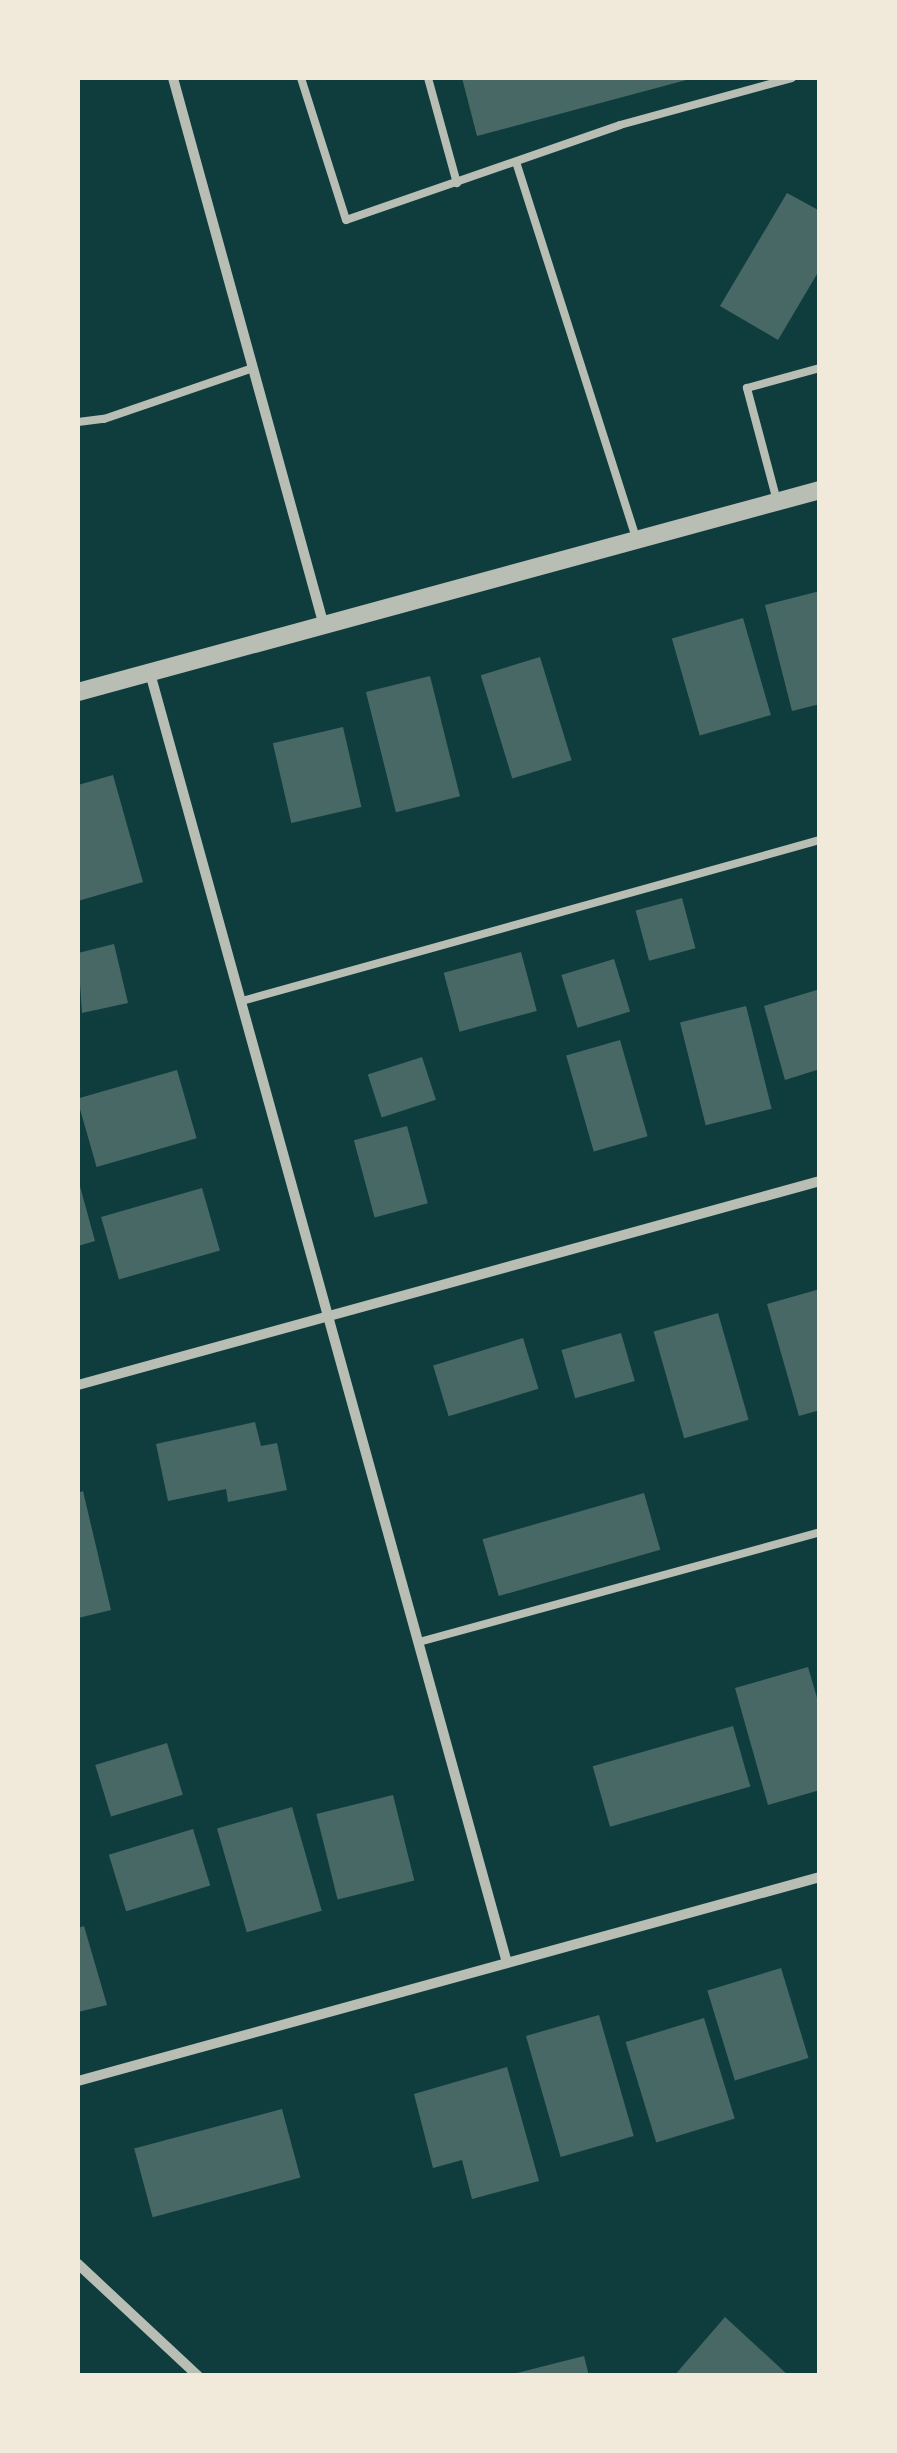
<!DOCTYPE html>
<html>
<head>
<meta charset="utf-8">
<style>
	body { margin:0 }
	#map { position:relative; width:897px; height:2453px; overflow:hidden; background:#0f3d3e; font-family:"IBM Plex Sans",sans-serif }
	div>[style] { position:absolute }
	[style*='--x'] { left:calc(var(--x)*1px); top:calc(var(--y)*1px); width:calc(var(--w)*1px); rotate:calc(var(--a)*1deg) }
	.building>* { inset:0; background:#486865; transform-origin:0 0 }
	.service>* { height:8px; margin:-4px; padding:0 4px; transform-origin:4px; border-radius:4px; background:#b8beb3 }
	.minor>* { height:10px; margin:-5px; padding:0 5px; transform-origin:5px; border-radius:5px; background:#b8beb3 }
	.tertiary>* { height:18px; margin:-9px; padding:0 9px; transform-origin:9px; border-radius:9px; background:#b8beb3 }
	span { translate:-50% -50%; white-space:nowrap; text-align:center; line-height:1.15; -webkit-text-stroke:9px #f1e9da; paint-order:stroke }
	.frame { position:absolute; inset:0; border:80px solid #f1e9da; pointer-events:none }
</style>
</head>
<body>
<div id="map">
	<div class="building">
		<i style="clip-path:polygon(462px 78px,690px 78px,690px 79px,477px 136px)"></i>
		<i style="clip-path:polygon(787px 193px,820px 211px,820px 269px,778px 340px,720px 306px)"></i>
		<i style="clip-path:polygon(820px 591px,820px 704px,792px 711px,765px 605px)"></i>
		<i style="left:743px;top:618px;width:101px;height:74px;rotate:74deg"></i>
		<i style="left:540px;top:657px;width:108px;height:62px;rotate:73deg"></i>
		<i style="left:430px;top:676px;width:124px;height:66px;rotate:76deg"></i>
		<i style="left:343px;top:727px;width:82px;height:72px;rotate:77deg"></i>
		<i style="clip-path:polygon(113px 775px,143px 882px,78px 901px,78px 785px)"></i>
		<i style="left:682px;top:898px;width:52px;height:48px;rotate:75deg"></i>
		<i style="clip-path:polygon(114px 944px,128px 1003px,82px 1013px,78px 953px)"></i>
		<i style="left:521px;top:952px;width:61px;height:80px;rotate:75deg"></i>
		<i style="left:614px;top:959px;width:55px;height:55px;rotate:73deg"></i>
		<i style="clip-path:polygon(820px 989px,820px 1069px,785px 1080px,764px 1006px)"></i>
		<i style="left:746px;top:1006px;width:106px;height:68px;rotate:76deg"></i>
		<i style="left:620px;top:1040px;width:100px;height:56px;rotate:74deg"></i>
		<i style="left:422px;top:1057px;width:45px;height:57px;rotate:72deg"></i>
		<i style="left:177px;top:1070px;width:71px;height:104px;rotate:74deg"></i>
		<i style="left:407px;top:1126px;width:80px;height:55px;rotate:75deg"></i>
		<i style="clip-path:polygon(78px 1179px,95px 1241px,78px 1246px)"></i>
		<i style="left:202px;top:1188px;width:65px;height:105px;rotate:74deg"></i>
		<i style="clip-path:polygon(820px 1289px,820px 1410px,799px 1416px,767px 1304px)"></i>
		<i style="left:718px;top:1313px;width:111px;height:67px;rotate:74deg"></i>
		<i style="left:621px;top:1333px;width:50px;height:62px;rotate:74deg"></i>
		<i style="left:523px;top:1338px;width:53px;height:94px;rotate:73deg"></i>
		<i style="clip-path:polygon(255px 1422px,261px 1446px,277px 1443px,287px 1490px,228px 1502px,226px 1489px,168px 1501px,156px 1444px)"></i>
		<i style="clip-path:polygon(83px 1491px,111px 1610px,78px 1618px,78px 1493px)"></i>
		<i style="left:644px;top:1493px;width:59px;height:168px;rotate:74deg"></i>
		<i style="clip-path:polygon(808px 1667px,820px 1708px,820px 1790px,768px 1805px,735px 1688px)"></i>
		<i style="left:733px;top:1726px;width:63px;height:146px;rotate:74deg"></i>
		<i style="left:167px;top:1743px;width:54px;height:75px;rotate:73deg"></i>
		<i style="left:393px;top:1795px;width:88px;height:79px;rotate:76deg"></i>
		<i style="left:292px;top:1807px;width:108px;height:78px;rotate:74deg"></i>
		<i style="left:193px;top:1829px;width:59px;height:88px;rotate:73deg"></i>
		<i style="clip-path:polygon(84px 1926px,107px 2005px,78px 2012px,78px 1928px)"></i>
		<i style="left:781px;top:1968px;width:94px;height:77px;rotate:73deg"></i>
		<i style="left:599px;top:2015px;width:126px;height:76px;rotate:74deg"></i>
		<i style="left:704px;top:2018px;width:105px;height:82px;rotate:73deg"></i>
		<i style="clip-path:polygon(507px 2067px,539px 2181px,472px 2199px,462px 2160px,433px 2168px,414px 2094px)"></i>
		<i style="left:282px;top:2109px;width:71px;height:153px;rotate:75deg"></i>
		<i style="clip-path:polygon(725px 2317px,789px 2376px,674px 2376px)"></i>
		<i style="clip-path:polygon(584px 2356px,589px 2376px,513px 2376px,513px 2374px)"></i>
	</div>
	<div class="service">
		<i style="--x:301;--y:78;--w:149;--a:72.4"></i>
		<i style="--x:346;--y:220;--w:290;--a:-19.1"></i>
		<i style="--x:620;--y:125;--w:178;--a:-15.3"></i>
		<i style="--x:428;--y:78;--w:109;--a:74.6"></i>
		<i style="--x:517;--y:165;--w:391;--a:72.3"></i>
		<i style="--x:78;--y:422;--w:26;--a:-7"></i>
		<i style="--x:104;--y:419;--w:157;--a:-18.9"></i>
		<i style="--x:777;--y:501;--w:117;--a:-104.9"></i>
		<i style="--x:747;--y:388;--w:76;--a:-15.3"></i>
		<i style="--x:242;--y:1001;--w:600;--a:-15.57"></i>
		<i style="--x:419;--y:1642;--w:416;--a:-15.3"></i>
	</div>
	<div class="minor">
		<i style="--x:173;--y:78;--w:568;--a:74.59"></i>
		<i style="--x:150;--y:673;--w:1338;--a:74.53"></i>
		<i style="--x:78;--y:1385;--w:770;--a:-15.37"></i>
		<i style="--x:78;--y:2081;--w:770;--a:-15.37"></i>
		<i style="--x:78;--y:2264;--w:164;--a:43"></i>
	</div>
	<div class="tertiary">
		<i style="--x:78;--y:692;--w:769;--a:-15.23"></i>
	</div>
	<div class="frame"></div>
</div>
</body>
</html>
